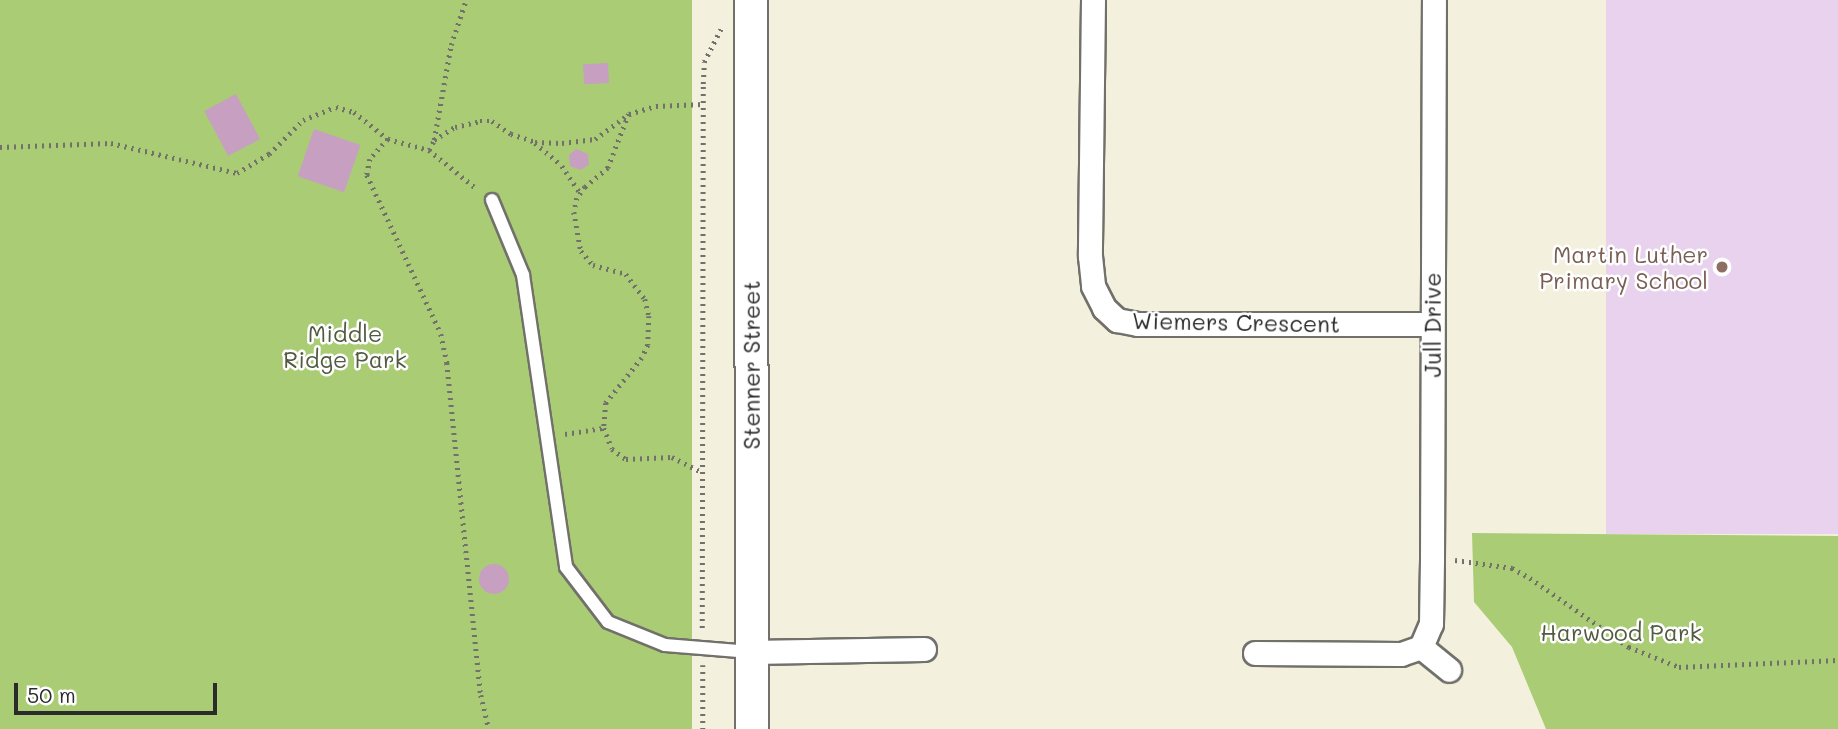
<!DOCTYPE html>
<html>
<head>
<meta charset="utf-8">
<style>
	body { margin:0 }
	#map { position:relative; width:1838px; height:729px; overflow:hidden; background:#f4f0de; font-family:Mali,sans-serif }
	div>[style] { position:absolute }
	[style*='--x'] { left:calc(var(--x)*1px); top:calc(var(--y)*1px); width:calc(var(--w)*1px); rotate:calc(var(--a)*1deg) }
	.built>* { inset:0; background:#e8d2ee; transform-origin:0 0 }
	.green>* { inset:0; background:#aacc75; transform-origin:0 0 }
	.building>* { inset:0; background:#c79fc1; transform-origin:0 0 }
	.round { border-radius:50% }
	.path>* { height:4.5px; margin-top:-2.25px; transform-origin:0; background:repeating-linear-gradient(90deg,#71706a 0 2px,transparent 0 7px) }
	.roads { filter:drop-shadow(2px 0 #71706a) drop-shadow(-2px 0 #71706a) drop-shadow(0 2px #71706a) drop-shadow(0 -2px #71706a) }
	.lane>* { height:12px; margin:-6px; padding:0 6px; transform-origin:6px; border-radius:6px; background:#fff }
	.street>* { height:23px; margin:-11.5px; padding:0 11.5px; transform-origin:11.5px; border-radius:11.5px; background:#fff }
	.secondary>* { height:32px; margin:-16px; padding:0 16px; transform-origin:16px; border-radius:16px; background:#fff }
	.dots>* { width:19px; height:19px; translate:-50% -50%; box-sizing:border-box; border:4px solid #fff; border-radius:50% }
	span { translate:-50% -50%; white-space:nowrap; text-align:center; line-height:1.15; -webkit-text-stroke:5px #fff; paint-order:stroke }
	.education-label { font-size:23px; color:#785e54 }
	.right { translate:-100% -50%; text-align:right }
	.street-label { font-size:23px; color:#2b2b2b }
	.park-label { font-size:23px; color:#515b41 }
	.scale { position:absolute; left:14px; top:683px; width:203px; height:32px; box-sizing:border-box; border:4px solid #2b2b2b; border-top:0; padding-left:9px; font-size:21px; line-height:24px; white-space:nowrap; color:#2b2b2b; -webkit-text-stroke:5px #fff; paint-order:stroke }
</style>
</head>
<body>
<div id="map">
	<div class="built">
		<i style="left:1606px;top:0;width:232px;height:534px"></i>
	</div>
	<div class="green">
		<i style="left:0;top:0;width:692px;height:729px"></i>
		<i style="clip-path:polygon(1472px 533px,1838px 536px,1838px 729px,1546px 729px,1512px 647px,1474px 602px)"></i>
	</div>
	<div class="building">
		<i style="left:608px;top:63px;width:20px;height:25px;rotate:87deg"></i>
		<i style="left:236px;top:94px;width:51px;height:36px;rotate:62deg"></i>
		<i style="left:314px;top:129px;width:49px;height:50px;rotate:19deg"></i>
		<i style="clip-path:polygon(576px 149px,588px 154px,589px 165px,580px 170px,570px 166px,569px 155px)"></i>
		<i class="round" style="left:479px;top:564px;width:30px;height:30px"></i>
	</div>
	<div class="path">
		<i style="--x:629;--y:114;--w:58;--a:111.3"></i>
		<i style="--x:608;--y:168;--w:30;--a:140"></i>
		<i style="--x:585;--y:187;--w:14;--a:126"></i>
		<i style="--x:577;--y:198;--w:14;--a:102"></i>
		<i style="--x:574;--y:212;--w:40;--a:80"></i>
		<i style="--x:581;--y:251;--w:18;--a:49"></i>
		<i style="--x:593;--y:265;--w:34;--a:15"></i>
		<i style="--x:626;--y:274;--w:31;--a:53"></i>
		<i style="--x:645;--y:299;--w:17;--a:77"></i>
		<i style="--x:649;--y:316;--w:29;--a:92"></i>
		<i style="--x:648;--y:345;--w:14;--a:115"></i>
		<i style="--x:642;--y:358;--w:58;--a:128.7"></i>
		<i style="--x:606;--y:403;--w:25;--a:95"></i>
		<i style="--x:604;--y:428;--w:22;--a:69"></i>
		<i style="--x:612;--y:449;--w:17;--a:36"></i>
		<i style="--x:626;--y:459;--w:46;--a:-2.5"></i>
		<i style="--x:672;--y:457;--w:31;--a:27"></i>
		<i style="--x:388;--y:139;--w:27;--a:132"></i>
		<i style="--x:370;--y:159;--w:16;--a:101"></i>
		<i style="--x:367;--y:175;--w:175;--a:65"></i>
		<i style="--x:441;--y:334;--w:30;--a:78"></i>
		<i style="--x:447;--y:363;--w:334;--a:84.2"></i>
		<i style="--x:481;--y:695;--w:35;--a:77"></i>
		<i style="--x:434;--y:140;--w:25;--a:-32"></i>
		<i style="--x:455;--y:127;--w:26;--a:-13"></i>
		<i style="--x:480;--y:121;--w:12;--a:0"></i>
		<i style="--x:492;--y:121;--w:23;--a:34"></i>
		<i style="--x:511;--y:134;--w:25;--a:18"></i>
		<i style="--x:535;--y:142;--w:27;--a:2"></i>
		<i style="--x:562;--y:143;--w:33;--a:-7"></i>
		<i style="--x:595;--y:139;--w:42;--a:-36.3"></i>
		<i style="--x:629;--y:114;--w:28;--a:-17"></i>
		<i style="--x:656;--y:106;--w:47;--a:-2.4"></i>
		<i style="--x:535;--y:143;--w:35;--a:40"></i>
		<i style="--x:562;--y:166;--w:32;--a:56"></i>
		<i style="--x:0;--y:147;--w:111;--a:-2.1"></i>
		<i style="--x:111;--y:143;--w:130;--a:13.4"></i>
		<i style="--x:237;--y:173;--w:37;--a:-31"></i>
		<i style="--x:269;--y:154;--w:48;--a:-45"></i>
		<i style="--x:303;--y:120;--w:35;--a:-22"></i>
		<i style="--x:336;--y:107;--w:19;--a:16"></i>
		<i style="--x:354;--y:112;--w:43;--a:38.5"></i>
		<i style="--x:388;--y:139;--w:42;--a:15"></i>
		<i style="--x:429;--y:150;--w:62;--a:39.1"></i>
		<i style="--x:429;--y:150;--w:11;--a:-63"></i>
		<i style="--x:434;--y:140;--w:97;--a:-79.9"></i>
		<i style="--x:451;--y:45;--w:47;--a:-71.6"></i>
		<i style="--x:565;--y:434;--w:39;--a:-9"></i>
		<i style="--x:1455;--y:560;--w:58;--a:8"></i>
		<i style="--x:1512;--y:568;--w:21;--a:29"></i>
		<i style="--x:1530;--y:578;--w:121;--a:34.9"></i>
		<i style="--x:1629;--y:647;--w:54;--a:21.8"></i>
		<i style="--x:1679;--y:667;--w:159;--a:-2.5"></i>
		<i style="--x:702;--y:628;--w:544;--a:-89.89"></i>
		<i style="--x:703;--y:84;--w:22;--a:-87"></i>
		<i style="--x:704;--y:62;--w:37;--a:-63"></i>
		<i style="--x:703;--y:665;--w:64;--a:90"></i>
	</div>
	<div class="roads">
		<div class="lane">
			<i style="--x:492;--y:200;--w:81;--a:67.5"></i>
			<i style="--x:523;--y:275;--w:295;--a:81.6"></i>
			<i style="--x:566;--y:567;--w:69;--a:52.6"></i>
			<i style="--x:608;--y:622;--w:61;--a:22"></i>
			<i style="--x:665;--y:645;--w:86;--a:4.7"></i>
		</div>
		<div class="street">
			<i style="--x:1093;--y:0;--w:256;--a:90.7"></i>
			<i style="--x:1090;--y:256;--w:30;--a:84"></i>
			<i style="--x:1093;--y:286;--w:25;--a:63"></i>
			<i style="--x:1104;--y:308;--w:18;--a:43"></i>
			<i style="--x:1117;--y:320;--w:21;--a:11"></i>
			<i style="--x:1138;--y:324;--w:294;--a:0"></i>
			<i style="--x:1421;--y:647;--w:25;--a:-67"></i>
			<i style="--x:1431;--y:624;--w:64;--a:-89.1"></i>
			<i style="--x:1432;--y:560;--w:560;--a:-89.8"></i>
			<i style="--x:1421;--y:647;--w:36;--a:39"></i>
			<i style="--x:751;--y:652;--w:173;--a:-1"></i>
			<i style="--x:1255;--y:653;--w:146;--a:0.4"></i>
			<i style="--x:1401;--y:654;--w:21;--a:-19"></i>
		</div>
		<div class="secondary">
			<i style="--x:751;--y:0;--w:729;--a:89.92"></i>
		</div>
	</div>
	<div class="dots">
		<i style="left:1722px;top:267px;background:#8d6e63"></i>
	</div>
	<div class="education-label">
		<span class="right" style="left:1708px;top:267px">Martin Luther<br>Primary School</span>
	</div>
	<div class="street-label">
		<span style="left:1236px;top:322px;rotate:1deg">Wiemers Crescent</span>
		<span style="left:1432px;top:325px;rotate:-90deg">Jull Drive</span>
		<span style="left:751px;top:365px;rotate:-90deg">Stenner Street</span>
	</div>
	<div class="park-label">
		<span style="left:345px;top:346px">Middle<br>Ridge Park</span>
		<span style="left:1621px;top:632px">Harwood Park</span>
	</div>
	<div class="scale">50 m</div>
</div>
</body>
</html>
